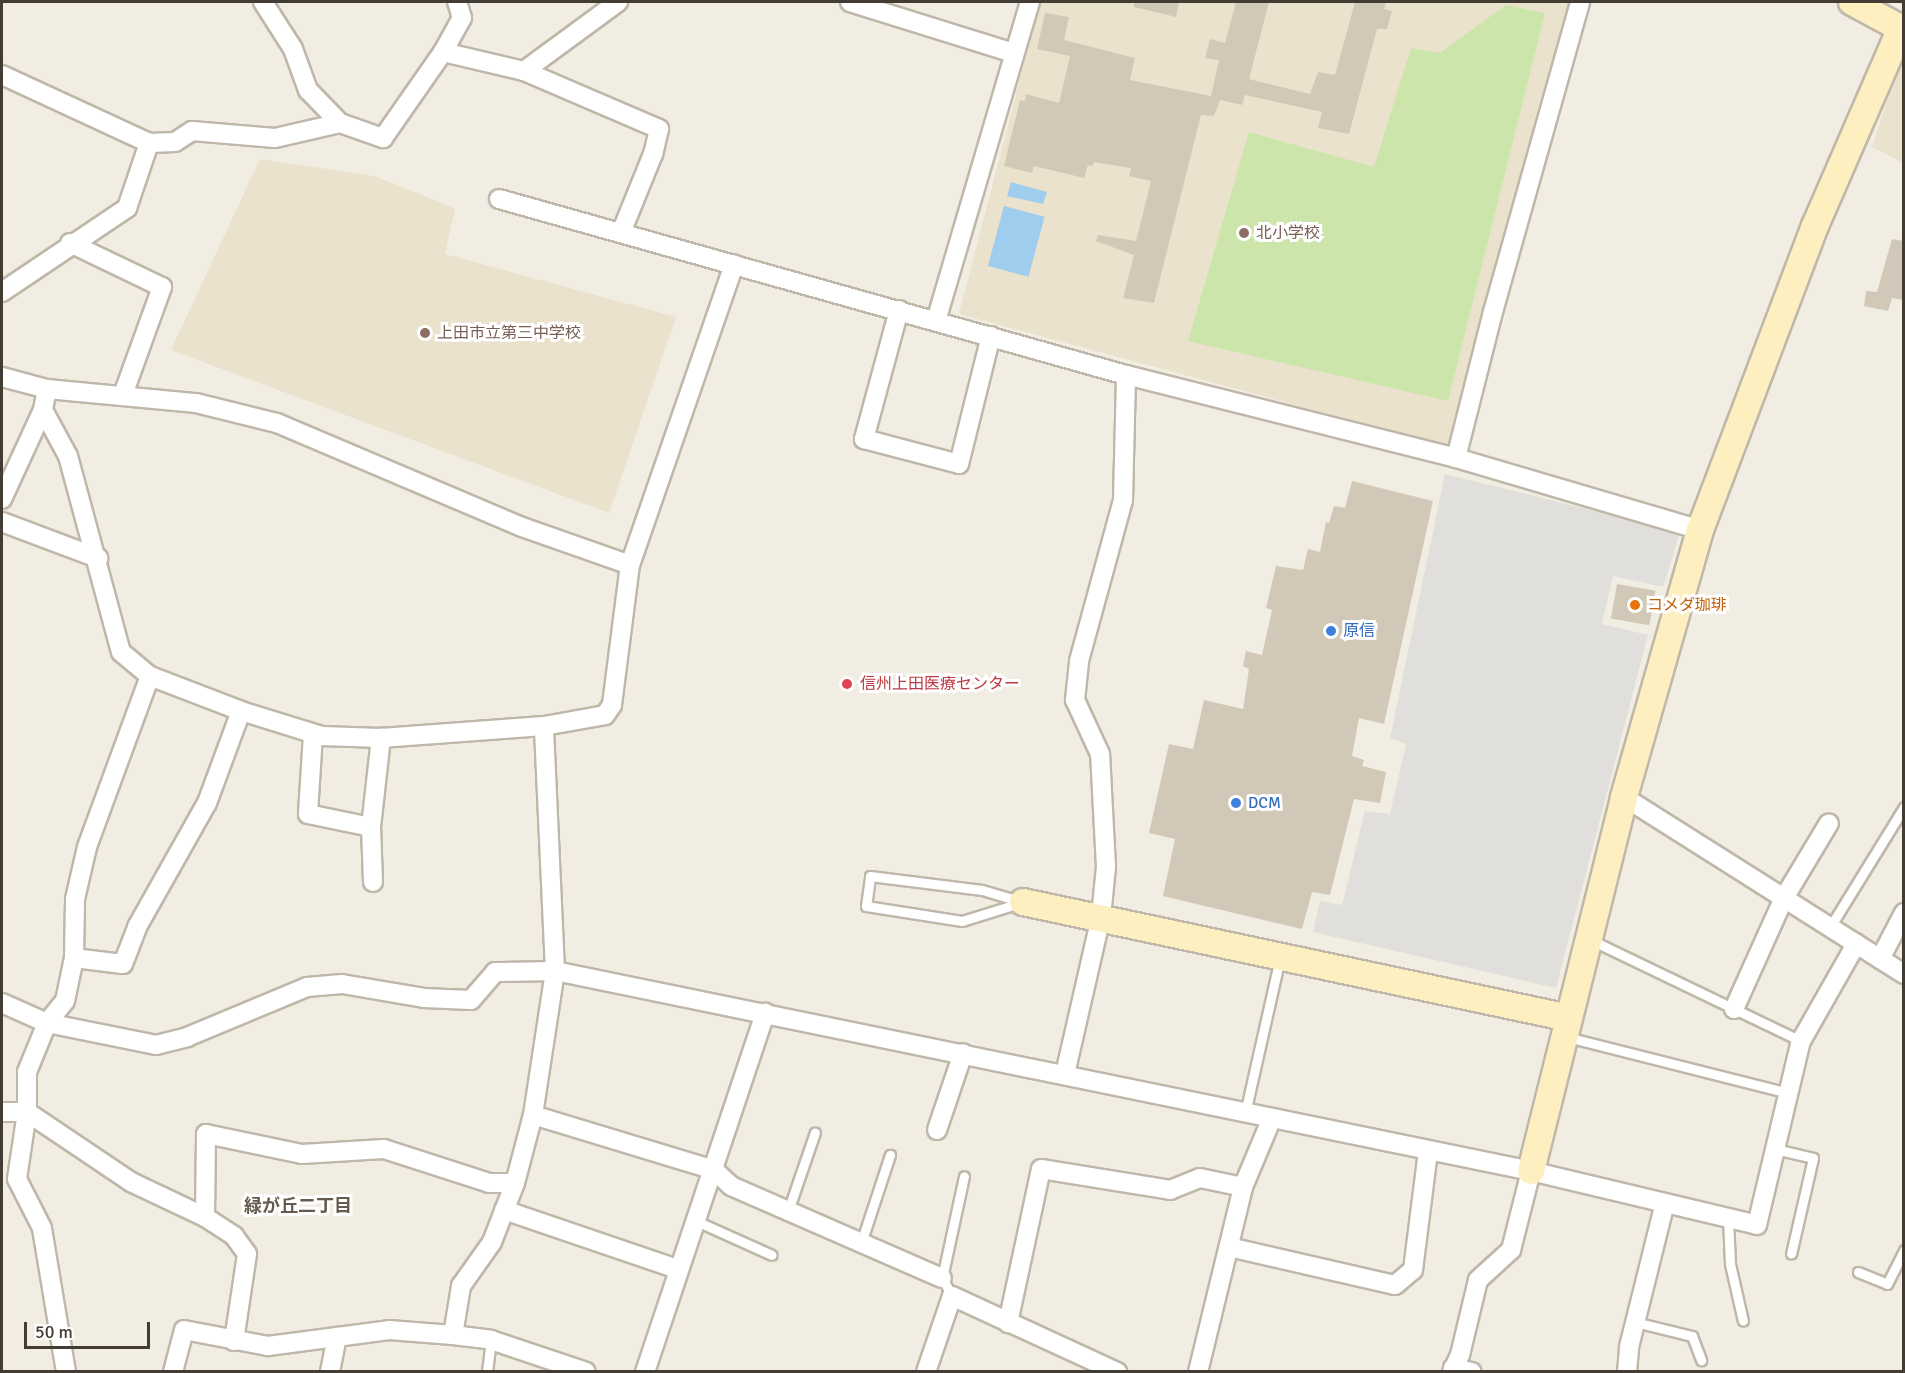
<!DOCTYPE html>
<html>
<head>
<meta charset="utf-8">
<style>
	body { margin:0 }
	#map { position:relative; width:1905px; height:1373px; overflow:hidden; background:#f1ede3; font-family:Signika,"Noto Sans JP",sans-serif }
	div>[style] { position:absolute }
	[style*='--x'] { left:calc(var(--x)*1px); top:calc(var(--y)*1px); width:calc(var(--w)*1px); rotate:calc(var(--a)*1deg) }
	.education>* { inset:0; background:#eae2cc }
	.green>* { inset:0; background:#cbe5ab }
	.parking>* { inset:0; background:#e1dfdb }
	.water>* { inset:0; background:#9fcdee; transform-origin:0 0 }
	.building>* { inset:0; background:#d2c8b8; transform-origin:0 0 }
	.roads { filter:drop-shadow(2px 0 #bfb7a9) drop-shadow(-2px 0 #bfb7a9) drop-shadow(0 2px #bfb7a9) drop-shadow(0 -2px #bfb7a9) }
	.lane>* { height:9px; margin:-4.5px; padding:0 4.5px; transform-origin:4.5px; border-radius:4.5px; background:#fff }
	.street>* { height:18px; margin:-9px; padding:0 9px; transform-origin:9px; border-radius:9px; background:#fff }
	.secondary>* { height:26px; margin:-13px; padding:0 13px; transform-origin:13px; border-radius:13px; background:#fdefc0 }
	.dots>* { width:16px; height:16px; translate:-50% -50%; box-sizing:border-box; border:3px solid #fff; border-radius:50% }
	span { translate:-50% -50%; white-space:nowrap; text-align:center; line-height:1.15; -webkit-text-stroke:6px #fff; paint-order:stroke }
	.education-label { font-size:16px; color:#785e54 }
	.left { translate:0 -50%; text-align:left }
	.food-label { font-size:16px; color:#c56008 }
	.shop-label { font-size:16px; color:#366cbe }
	.health-label { font-size:16px; color:#be3a42 }
	.neighbourhood-label { font-size:18px; color:#655a4b; font-weight:700 }
	.frame { position:absolute; inset:0; border:3px solid #423c33; pointer-events:none }
	.scale { position:absolute; left:24px; top:1322px; width:126px; height:27px; box-sizing:border-box; border:3px solid #423c33; border-top:0; padding-left:8px; font-size:18px; line-height:21px; white-space:nowrap; color:#423c33; -webkit-text-stroke:4px #fff; paint-order:stroke }
</style>
</head>
<body>
<div id="map">
	<div class="education">
		<i style="clip-path:polygon(1040px 2px,1571px 2px,1451px 447px,959px 314px)"></i>
		<i style="clip-path:polygon(1903px 67px,1903px 163px,1872px 147px,1897px 70px)"></i>
		<i style="clip-path:polygon(260px 159px,374px 176px,455px 208px,445px 254px,676px 317px,609px 513px,171px 350px)"></i>
	</div>
	<div class="green">
		<i style="clip-path:polygon(1506px 5px,1545px 13px,1448px 401px,1188px 341px,1249px 132px,1374px 167px,1411px 48px,1440px 53px)"></i>
	</div>
	<div class="parking">
		<i style="clip-path:polygon(1445px 474px,1680px 532px,1663px 587px,1613px 576px,1602px 624px,1648px 635px,1556px 988px,1313px 932px,1320px 901px,1342px 905px,1365px 811px,1390px 814px,1406px 744px,1390px 738px)"></i>
	</div>
	<div class="water">
		<i style="clip-path:polygon(1011px 182px,1047px 192px,1043px 204px,1007px 196px)"></i>
		<i style="left:1004px;top:206px;width:42px;height:62px;rotate:15deg"></i>
	</div>
	<div class="building">
		<i style="clip-path:polygon(1134px 2px,1179px 2px,1176px 17px,1134px 7px)"></i>
		<i style="clip-path:polygon(1236px 2px,1269px 2px,1249px 79px,1310px 94px,1318px 72px,1335px 75px,1355px 2px,1386px 2px,1384px 9px,1392px 11px,1387px 29px,1377px 29px,1349px 134px,1318px 128px,1322px 112px,1245px 95px,1242px 105px,1220px 100px,1214px 116px,1201px 115px,1154px 303px,1123px 298px,1134px 255px,1096px 241px,1098px 235px,1136px 241px,1151px 181px,1129px 176px,1131px 168px,1094px 162px,1092px 166px,1088px 165px,1084px 178px,1034px 166px,1032px 173px,1004px 166px,1020px 100px,1025px 101px,1026px 94px,1059px 103px,1070px 56px,1037px 49px,1045px 13px,1069px 17px,1064px 40px,1135px 58px,1130px 80px,1211px 96px,1219px 60px,1205px 58px,1210px 39px,1225px 43px)"></i>
		<i style="clip-path:polygon(1892px 239px,1904px 241px,1904px 300px,1892px 298px,1888px 311px,1864px 306px,1866px 291px,1877px 292px)"></i>
		<i style="clip-path:polygon(1352px 481px,1433px 501px,1384px 724px,1359px 718px,1352px 756px,1364px 760px,1362px 766px,1386px 772px,1380px 803px,1354px 799px,1330px 895px,1312px 892px,1302px 929px,1163px 896px,1175px 839px,1149px 833px,1169px 744px,1193px 749px,1204px 700px,1243px 709px,1249px 669px,1243px 666px,1246px 651px,1262px 655px,1272px 610px,1266px 608px,1276px 566px,1303px 570px,1308px 549px,1320px 552px,1326px 522px,1329px 523px,1334px 506px,1345px 508px)"></i>
		<i style="left:1617px;top:584px;width:39px;height:35px;rotate:10deg"></i>
	</div>
	<div class="roads">
		<div class="lane">
			<i style="--x:870;--y:876;--w:113;--a:7.1"></i>
			<i style="--x:982;--y:890;--w:43;--a:16.3"></i>
			<i style="--x:1023;--y:902;--w:64;--a:162.7"></i>
			<i style="--x:962;--y:921;--w:97;--a:-171.1"></i>
			<i style="--x:866;--y:906;--w:30;--a:-82"></i>
			<i style="--x:1830;--y:927;--w:141;--a:-58.3"></i>
			<i style="--x:1591;--y:940;--w:233;--a:25.7"></i>
			<i style="--x:1567;--y:1037;--w:228;--a:14.2"></i>
			<i style="--x:1245;--y:1113;--w:159;--a:-77.3"></i>
			<i style="--x:1775;--y:1149;--w:39;--a:13"></i>
			<i style="--x:1813;--y:1158;--w:98;--a:102.9"></i>
			<i style="--x:788;--y:1211;--w:83;--a:-71.1"></i>
			<i style="--x:1728;--y:1218;--w:46;--a:87.5"></i>
			<i style="--x:1730;--y:1264;--w:58;--a:77.2"></i>
			<i style="--x:694;--y:1220;--w:85;--a:24.2"></i>
			<i style="--x:861;--y:1243;--w:93;--a:-71.8"></i>
			<i style="--x:1858;--y:1272;--w:31;--a:22"></i>
			<i style="--x:1887;--y:1284;--w:38;--a:-63"></i>
			<i style="--x:952;--y:1296;--w:21;--a:-119"></i>
			<i style="--x:942;--y:1278;--w:104;--a:-77.8"></i>
			<i style="--x:1635;--y:1322;--w:59;--a:13.8"></i>
			<i style="--x:1692;--y:1336;--w:26;--a:69"></i>
			<i style="--x:487;--y:1372;--w:32;--a:-83"></i>
		</div>
		<div class="street">
			<i style="--x:263;--y:2;--w:56;--a:57.4"></i>
			<i style="--x:293;--y:49;--w:44;--a:69.9"></i>
			<i style="--x:308;--y:90;--w:46;--a:45.9"></i>
			<i style="--x:340;--y:123;--w:46;--a:19.2"></i>
			<i style="--x:383;--y:138;--w:105;--a:-55.1"></i>
			<i style="--x:443;--y:52;--w:83;--a:13.2"></i>
			<i style="--x:524;--y:71;--w:147;--a:23.2"></i>
			<i style="--x:659;--y:129;--w:26;--a:103"></i>
			<i style="--x:653;--y:154;--w:85;--a:112.1"></i>
			<i style="--x:850;--y:2;--w:172;--a:17.3"></i>
			<i style="--x:443;--y:52;--w:39;--a:-61"></i>
			<i style="--x:462;--y:18;--w:17;--a:-107"></i>
			<i style="--x:524;--y:71;--w:117;--a:-36.3"></i>
			<i style="--x:2;--y:75;--w:162;--a:24.8"></i>
			<i style="--x:499;--y:199;--w:651;--a:15.68"></i>
			<i style="--x:1126;--y:375;--w:340;--a:14.1"></i>
			<i style="--x:1456;--y:458;--w:254;--a:16.4"></i>
			<i style="--x:70;--y:243;--w:102;--a:25.6"></i>
			<i style="--x:162;--y:287;--w:115;--a:109.9"></i>
			<i style="--x:2;--y:292;--w:151;--a:-33.9"></i>
			<i style="--x:127;--y:208;--w:69;--a:-71.3"></i>
			<i style="--x:149;--y:143;--w:26;--a:-2"></i>
			<i style="--x:175;--y:142;--w:20;--a:-33"></i>
			<i style="--x:192;--y:131;--w:83;--a:4.8"></i>
			<i style="--x:275;--y:138;--w:67;--a:-13"></i>
			<i style="--x:899;--y:310;--w:134;--a:105.2"></i>
			<i style="--x:864;--y:439;--w:98;--a:14.7"></i>
			<i style="--x:959;--y:464;--w:132;--a:-76"></i>
			<i style="--x:936;--y:321;--w:333;--a:-73.6"></i>
			<i style="--x:2;--y:377;--w:47;--a:14.9"></i>
			<i style="--x:47;--y:389;--w:21;--a:101"></i>
			<i style="--x:43;--y:410;--w:98;--a:114.7"></i>
			<i style="--x:47;--y:389;--w:150;--a:5.4"></i>
			<i style="--x:196;--y:403;--w:83;--a:13.9"></i>
			<i style="--x:277;--y:423;--w:266;--a:23"></i>
			<i style="--x:522;--y:527;--w:114;--a:19.4"></i>
			<i style="--x:43;--y:410;--w:52;--a:61.5"></i>
			<i style="--x:68;--y:456;--w:203;--a:74.9"></i>
			<i style="--x:121;--y:652;--w:38;--a:40"></i>
			<i style="--x:150;--y:676;--w:97;--a:21"></i>
			<i style="--x:241;--y:711;--w:85;--a:17.2"></i>
			<i style="--x:322;--y:736;--w:59;--a:1.9"></i>
			<i style="--x:381;--y:738;--w:163;--a:-4.2"></i>
			<i style="--x:544;--y:726;--w:62;--a:-10.2"></i>
			<i style="--x:605;--y:715;--w:12;--a:-55"></i>
			<i style="--x:612;--y:705;--w:141;--a:-82.7"></i>
			<i style="--x:630;--y:565;--w:318;--a:-70.9"></i>
			<i style="--x:1456;--y:458;--w:151;--a:-75.8"></i>
			<i style="--x:1493;--y:312;--w:322;--a:-74.3"></i>
			<i style="--x:2;--y:522;--w:103;--a:20.6"></i>
			<i style="--x:313;--y:734;--w:80;--a:93.6"></i>
			<i style="--x:308;--y:814;--w:64;--a:11.7"></i>
			<i style="--x:371;--y:827;--w:55;--a:87.9"></i>
			<i style="--x:1624;--y:797;--w:331;--a:32.3"></i>
			<i style="--x:371;--y:827;--w:90;--a:-83.6"></i>
			<i style="--x:74;--y:958;--w:49;--a:7"></i>
			<i style="--x:123;--y:964;--w:40;--a:-69"></i>
			<i style="--x:137;--y:927;--w:142;--a:-60.6"></i>
			<i style="--x:207;--y:803;--w:98;--a:-69.7"></i>
			<i style="--x:1880;--y:959;--w:52;--a:-62.4"></i>
			<i style="--x:2;--y:1003;--w:49;--a:24"></i>
			<i style="--x:47;--y:1023;--w:111;--a:11.4"></i>
			<i style="--x:156;--y:1045;--w:32;--a:-14"></i>
			<i style="--x:187;--y:1037;--w:130;--a:-22.6"></i>
			<i style="--x:307;--y:987;--w:35;--a:-5"></i>
			<i style="--x:342;--y:984;--w:83;--a:9.7"></i>
			<i style="--x:424;--y:998;--w:47;--a:2.4"></i>
			<i style="--x:471;--y:1000;--w:37;--a:-49"></i>
			<i style="--x:495;--y:972;--w:60;--a:-1"></i>
			<i style="--x:555;--y:971;--w:996;--a:11.58"></i>
			<i style="--x:1531;--y:1171;--w:232;--a:13.4"></i>
			<i style="--x:1757;--y:1225;--w:189;--a:-76.6"></i>
			<i style="--x:1801;--y:1041;--w:112;--a:-60.4"></i>
			<i style="--x:1734;--y:1009;--w:122;--a:-65.8"></i>
			<i style="--x:1784;--y:898;--w:87;--a:-59"></i>
			<i style="--x:1065;--y:1074;--w:161;--a:-77.1"></i>
			<i style="--x:1101;--y:917;--w:50;--a:-84.3"></i>
			<i style="--x:1106;--y:867;--w:113;--a:-93"></i>
			<i style="--x:1100;--y:754;--w:60;--a:-114.8"></i>
			<i style="--x:1075;--y:700;--w:39;--a:-84"></i>
			<i style="--x:1079;--y:661;--w:167;--a:-74.7"></i>
			<i style="--x:1123;--y:500;--w:125;--a:-88.6"></i>
			<i style="--x:2;--y:1112;--w:25;--a:0"></i>
			<i style="--x:27;--y:1112;--w:125;--a:33.9"></i>
			<i style="--x:131;--y:1182;--w:82;--a:25.3"></i>
			<i style="--x:205;--y:1217;--w:35;--a:33"></i>
			<i style="--x:234;--y:1236;--w:22;--a:54"></i>
			<i style="--x:247;--y:1254;--w:88;--a:98.5"></i>
			<i style="--x:533;--y:1115;--w:189;--a:16.9"></i>
			<i style="--x:714;--y:1170;--w:23;--a:43"></i>
			<i style="--x:731;--y:1186;--w:230;--a:23.6"></i>
			<i style="--x:937;--y:1130;--w:81;--a:-71.3"></i>
			<i style="--x:504;--y:1210;--w:183;--a:18.8"></i>
			<i style="--x:205;--y:1217;--w:83;--a:-89.3"></i>
			<i style="--x:206;--y:1134;--w:98;--a:11.8"></i>
			<i style="--x:302;--y:1154;--w:82;--a:-3.5"></i>
			<i style="--x:384;--y:1149;--w:110;--a:17.9"></i>
			<i style="--x:489;--y:1183;--w:26;--a:0"></i>
			<i style="--x:1229;--y:1247;--w:170;--a:12.9"></i>
			<i style="--x:1395;--y:1285;--w:23;--a:-40"></i>
			<i style="--x:1413;--y:1270;--w:119;--a:-82.8"></i>
			<i style="--x:1008;--y:1323;--w:157;--a:-77.9"></i>
			<i style="--x:1041;--y:1169;--w:131;--a:9.2"></i>
			<i style="--x:1170;--y:1190;--w:32;--a:-22"></i>
			<i style="--x:1200;--y:1178;--w:44;--a:11.8"></i>
			<i style="--x:453;--y:1335;--w:50;--a:-80.7"></i>
			<i style="--x:461;--y:1286;--w:54;--a:-54.8"></i>
			<i style="--x:492;--y:1242;--w:63;--a:-68.7"></i>
			<i style="--x:515;--y:1183;--w:70;--a:-75.2"></i>
			<i style="--x:533;--y:1115;--w:146;--a:-81.3"></i>
			<i style="--x:555;--y:971;--w:245;--a:-92.6"></i>
			<i style="--x:1453;--y:1368;--w:19;--a:12"></i>
			<i style="--x:66;--y:1372;--w:146;--a:-99.5"></i>
			<i style="--x:42;--y:1228;--w:55;--a:-117"></i>
			<i style="--x:17;--y:1179;--w:68;--a:-81.5"></i>
			<i style="--x:27;--y:1112;--w:40;--a:-90"></i>
			<i style="--x:27;--y:1072;--w:53;--a:-67.8"></i>
			<i style="--x:47;--y:1023;--w:28;--a:-51"></i>
			<i style="--x:65;--y:1001;--w:44;--a:-78.2"></i>
			<i style="--x:74;--y:958;--w:59;--a:-89"></i>
			<i style="--x:75;--y:899;--w:53;--a:-77"></i>
			<i style="--x:87;--y:847;--w:182;--a:-69.8"></i>
			<i style="--x:173;--y:1372;--w:43;--a:-75.3"></i>
			<i style="--x:184;--y:1330;--w:86;--a:10.8"></i>
			<i style="--x:268;--y:1346;--w:122;--a:-7.5"></i>
			<i style="--x:389;--y:1330;--w:64;--a:4.5"></i>
			<i style="--x:453;--y:1335;--w:38;--a:7"></i>
			<i style="--x:491;--y:1340;--w:100;--a:18.6"></i>
			<i style="--x:330;--y:1372;--w:36;--a:-79"></i>
			<i style="--x:645;--y:1372;--w:379;--a:-71.5"></i>
			<i style="--x:926;--y:1372;--w:80;--a:-71.1"></i>
			<i style="--x:952;--y:1296;--w:182;--a:24.7"></i>
			<i style="--x:1198;--y:1372;--w:190;--a:-76.3"></i>
			<i style="--x:1243;--y:1187;--w:75;--a:-67.2"></i>
			<i style="--x:1452;--y:1372;--w:19;--a:-65"></i>
			<i style="--x:1460;--y:1355;--w:77;--a:-76.5"></i>
			<i style="--x:1478;--y:1280;--w:45;--a:-42.3"></i>
			<i style="--x:1511;--y:1250;--w:81;--a:-75.8"></i>
			<i style="--x:1627;--y:1372;--w:25;--a:-85"></i>
			<i style="--x:1629;--y:1347;--w:148;--a:-76"></i>
		</div>
		<div class="secondary">
			<i style="--x:1852;--y:2;--w:59;--a:28.3"></i>
			<i style="--x:1023;--y:902;--w:558;--a:11.99"></i>
			<i style="--x:1531;--y:1171;--w:385;--a:-76"></i>
			<i style="--x:1624;--y:797;--w:278;--a:-74.1"></i>
			<i style="--x:1700;--y:530;--w:325;--a:-69.3"></i>
			<i style="--x:1815;--y:226;--w:216;--a:-66.5"></i>
		</div>
	</div>
	<div class="dots">
		<i style="left:1244px;top:233px;background:#8d6e63"></i>
		<i style="left:425px;top:333px;background:#8d6e63"></i>
		<i style="left:1635px;top:605px;background:#e8710a"></i>
		<i style="left:1331px;top:631px;background:#3f7fe0"></i>
		<i style="left:847px;top:684px;background:#e0444e"></i>
		<i style="left:1236px;top:803px;background:#3f7fe0"></i>
	</div>
	<div class="education-label">
		<span class="left" style="left:1256px;top:233px">北小学校</span>
		<span class="left" style="left:437px;top:333px">上田市立第三中学校</span>
	</div>
	<div class="food-label">
		<span class="left" style="left:1647px;top:605px">コメダ珈琲</span>
	</div>
	<div class="shop-label">
		<span class="left" style="left:1343px;top:631px">原信</span>
		<span class="left" style="left:1248px;top:803px">DCM</span>
	</div>
	<div class="health-label">
		<span class="left" style="left:860px;top:684px">信州上田医療センター</span>
	</div>
	<div class="neighbourhood-label">
		<span style="left:298px;top:1206px">緑が丘二丁目</span>
	</div>
	<div class="frame"></div>
	<div class="scale">50 m</div>
</div>
</body>
</html>
